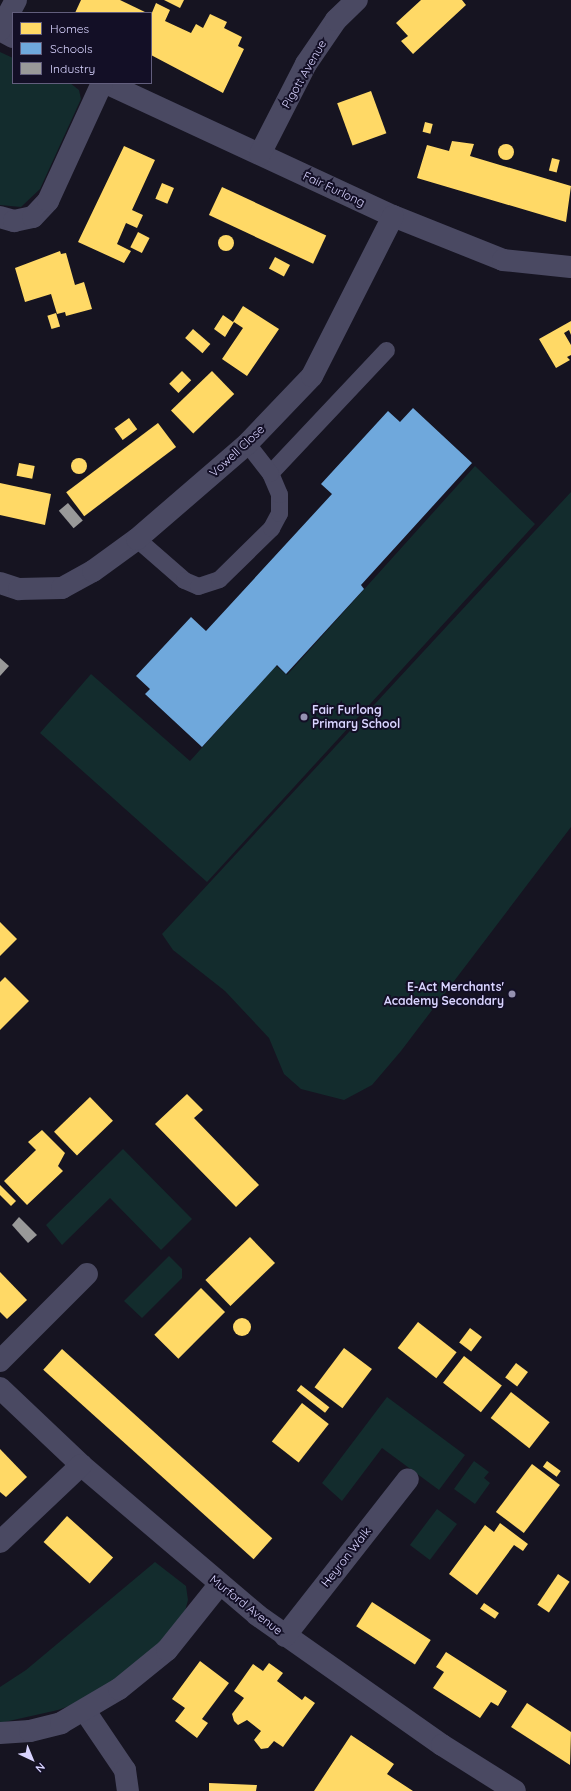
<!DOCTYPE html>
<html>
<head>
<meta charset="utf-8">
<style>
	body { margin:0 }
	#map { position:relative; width:571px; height:1791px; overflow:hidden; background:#161421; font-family:Quicksand,sans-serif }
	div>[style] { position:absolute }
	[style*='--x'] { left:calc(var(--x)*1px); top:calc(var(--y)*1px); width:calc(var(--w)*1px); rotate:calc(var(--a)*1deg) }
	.green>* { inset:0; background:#132c2d; transform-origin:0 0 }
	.homes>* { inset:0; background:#ffd966; transform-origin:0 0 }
	.round { border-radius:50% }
	.schools>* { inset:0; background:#6fa8dc }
	.industry>* { inset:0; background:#999; transform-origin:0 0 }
	.lane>* { height:17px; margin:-8.5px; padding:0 8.5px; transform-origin:8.5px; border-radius:8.5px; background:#4a4962 }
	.street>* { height:22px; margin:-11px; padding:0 11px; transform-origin:11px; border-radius:11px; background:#4a4962 }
	.dots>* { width:11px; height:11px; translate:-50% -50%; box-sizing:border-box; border:2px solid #130f26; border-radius:50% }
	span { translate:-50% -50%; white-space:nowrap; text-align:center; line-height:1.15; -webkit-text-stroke:4px #130f26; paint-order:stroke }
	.street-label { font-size:12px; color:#d9d4ff }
	.poi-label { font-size:12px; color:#d9d4ff; font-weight:700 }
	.left { translate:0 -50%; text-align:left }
	.right { translate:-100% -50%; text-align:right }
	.legend { position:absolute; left:12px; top:12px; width:140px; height:72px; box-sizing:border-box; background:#130f26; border:1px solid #625e7d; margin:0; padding:5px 7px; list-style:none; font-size:12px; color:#d9d4ff }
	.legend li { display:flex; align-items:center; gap:8px; height:20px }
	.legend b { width:20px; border:1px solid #625e7d }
	.north { position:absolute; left:12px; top:1739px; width:40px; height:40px; -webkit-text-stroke:3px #130f26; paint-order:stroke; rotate:136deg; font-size:11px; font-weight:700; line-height:16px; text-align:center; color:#d9d4ff }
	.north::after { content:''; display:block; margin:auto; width:14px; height:18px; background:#d9d4ff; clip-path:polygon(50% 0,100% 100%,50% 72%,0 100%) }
</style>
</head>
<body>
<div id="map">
	<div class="green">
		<i style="clip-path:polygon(0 52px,13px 58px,13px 83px,70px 83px,79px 90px,81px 99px,40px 189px,21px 207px,0 205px)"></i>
		<i style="clip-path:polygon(475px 466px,535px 524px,207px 882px,40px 733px,91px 674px,190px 761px,276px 666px,287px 675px)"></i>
		<i style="clip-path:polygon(571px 492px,571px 827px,401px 1051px,372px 1085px,344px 1100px,301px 1089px,284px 1074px,269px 1038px,225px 991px,173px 950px,162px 934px)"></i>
		<i style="clip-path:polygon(123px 1149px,192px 1219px,161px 1250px,110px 1198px,62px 1245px,46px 1225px)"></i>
		<i style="clip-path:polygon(169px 1256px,182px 1269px,182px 1278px,142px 1318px,124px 1301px)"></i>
		<i style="clip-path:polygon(387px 1397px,465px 1455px,439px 1490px,382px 1448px,342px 1501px,322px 1483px)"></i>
		<i style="clip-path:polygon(474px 1461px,489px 1472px,484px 1478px,490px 1483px,475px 1504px,454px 1489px)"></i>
		<i style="left:437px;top:1509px;width:25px;height:45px;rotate:37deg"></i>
		<i style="clip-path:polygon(155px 1562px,186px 1586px,188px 1600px,184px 1615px,160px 1642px,138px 1664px,80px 1702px,58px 1710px,0 1723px,0 1687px,26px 1670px)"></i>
	</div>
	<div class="homes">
		<i style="clip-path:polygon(81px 0,120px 0,147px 13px,75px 13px)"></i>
		<i style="clip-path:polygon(164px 0,184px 0,180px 8px)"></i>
		<i style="clip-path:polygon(421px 0,462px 0,466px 5px,413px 54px,401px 41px,408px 36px,396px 23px)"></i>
		<i style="clip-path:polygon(156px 3px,170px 10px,165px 21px,191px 33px,196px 24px,203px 28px,210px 14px,227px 22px,224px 28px,242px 37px,238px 46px,244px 49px,223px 93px,151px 55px,151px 15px)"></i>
		<i style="left:371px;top:91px;width:45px;height:36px;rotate:70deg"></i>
		<i style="left:425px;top:122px;width:8px;height:10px;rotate:14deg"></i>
		<i style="clip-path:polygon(452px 141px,474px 144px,470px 156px,571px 186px,566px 222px,417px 178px,427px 145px,449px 151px)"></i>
		<i class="round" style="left:498px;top:144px;width:16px;height:16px"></i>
		<i style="clip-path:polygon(124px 146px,155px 160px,132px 210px,143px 215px,137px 228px,126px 223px,117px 244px,131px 251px,124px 263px,78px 242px)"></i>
		<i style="left:552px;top:158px;width:8px;height:13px;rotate:14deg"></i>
		<i style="left:162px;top:183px;width:13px;height:17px;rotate:23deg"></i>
		<i style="left:222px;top:187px;width:115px;height:31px;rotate:25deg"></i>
		<i style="left:138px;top:232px;width:13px;height:17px;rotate:27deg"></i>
		<i class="round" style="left:218px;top:235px;width:16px;height:16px"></i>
		<i style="clip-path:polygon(60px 251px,61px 254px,66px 253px,75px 285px,84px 282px,92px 309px,66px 316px,65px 312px,57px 314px,51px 294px,25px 302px,15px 268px)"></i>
		<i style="left:275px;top:257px;width:17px;height:13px;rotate:28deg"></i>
		<i style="clip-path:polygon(243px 306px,279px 329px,247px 376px,222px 359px,243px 328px,234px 322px,225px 337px,214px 329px,223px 315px,233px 322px)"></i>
		<i style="left:56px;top:313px;width:14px;height:9px;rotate:73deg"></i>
		<i style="clip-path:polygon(571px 321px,571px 335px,569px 330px,564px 333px,571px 345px,571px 355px,567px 357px,570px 360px,556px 368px,539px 339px)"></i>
		<i style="left:193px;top:329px;width:23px;height:12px;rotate:41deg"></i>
		<i style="left:182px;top:371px;width:13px;height:18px;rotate:45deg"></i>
		<i style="left:212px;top:371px;width:32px;height:57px;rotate:46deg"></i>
		<i style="left:129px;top:418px;width:14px;height:18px;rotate:54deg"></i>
		<i style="left:158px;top:423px;width:30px;height:115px;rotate:53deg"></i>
		<i class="round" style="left:71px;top:458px;width:16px;height:16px"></i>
		<i style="left:19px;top:463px;width:16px;height:13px;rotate:11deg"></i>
		<i style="clip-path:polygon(0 483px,51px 494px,45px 525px,0 515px)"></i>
		<i style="clip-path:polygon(0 922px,17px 939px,0 956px)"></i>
		<i style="clip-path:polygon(5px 977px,29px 1001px,0 1030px,0 982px)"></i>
		<i style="clip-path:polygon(187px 1094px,203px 1110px,194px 1118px,259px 1185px,236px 1207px,155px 1124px)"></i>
		<i style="left:90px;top:1097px;width:33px;height:50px;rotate:46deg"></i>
		<i style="clip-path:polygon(42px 1130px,65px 1153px,58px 1166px,63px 1171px,27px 1205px,4px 1181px,36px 1150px,28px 1142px)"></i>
		<i style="clip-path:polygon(0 1185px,16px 1201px,11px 1206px,0 1195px)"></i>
		<i style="left:250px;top:1237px;width:36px;height:62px;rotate:46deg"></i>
		<i style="clip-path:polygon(0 1272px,27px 1300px,7px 1319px,0 1312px)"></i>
		<i style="left:201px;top:1288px;width:34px;height:66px;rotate:45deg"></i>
		<i class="round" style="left:233px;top:1318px;width:18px;height:18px"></i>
		<i style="left:418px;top:1322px;width:49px;height:33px;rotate:38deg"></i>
		<i style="left:470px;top:1328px;width:15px;height:18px;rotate:37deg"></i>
		<i style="left:344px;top:1348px;width:35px;height:49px;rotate:37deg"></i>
		<i style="left:62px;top:1349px;width:283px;height:28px;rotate:42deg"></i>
		<i style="left:464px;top:1356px;width:48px;height:34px;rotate:38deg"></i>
		<i style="left:516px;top:1363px;width:15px;height:18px;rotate:37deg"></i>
		<i style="left:301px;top:1385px;width:36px;height:7px;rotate:38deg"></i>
		<i style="left:511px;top:1392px;width:49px;height:33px;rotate:38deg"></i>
		<i style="left:302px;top:1403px;width:34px;height:49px;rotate:38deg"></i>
		<i style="clip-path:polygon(0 1449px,27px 1477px,6px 1497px,0 1492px)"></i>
		<i style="left:547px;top:1461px;width:17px;height:7px;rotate:36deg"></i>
		<i style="left:532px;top:1464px;width:35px;height:60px;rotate:37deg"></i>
		<i style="left:67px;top:1516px;width:62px;height:35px;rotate:42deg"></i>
		<i style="clip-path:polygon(500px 1523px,528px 1544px,523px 1551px,514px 1545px,477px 1595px,449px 1574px,485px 1525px,494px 1532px)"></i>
		<i style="left:558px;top:1574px;width:14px;height:37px;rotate:34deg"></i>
		<i style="left:372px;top:1602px;width:70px;height:29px;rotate:33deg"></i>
		<i style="left:484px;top:1603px;width:18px;height:7px;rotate:34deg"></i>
		<i style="clip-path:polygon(446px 1652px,507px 1691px,498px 1706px,491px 1702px,480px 1718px,433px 1688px,444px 1672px,436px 1667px)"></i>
		<i style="clip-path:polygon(200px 1661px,229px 1683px,202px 1719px,208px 1723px,197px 1738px,175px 1721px,185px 1708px,172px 1699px)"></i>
		<i style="clip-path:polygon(269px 1663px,283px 1673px,277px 1681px,302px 1700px,305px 1696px,315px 1703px,283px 1747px,274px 1741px,268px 1748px,261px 1749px,254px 1740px,261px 1731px,247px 1720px,238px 1725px,234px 1721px,232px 1714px,244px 1698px,234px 1691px,253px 1664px,263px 1671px)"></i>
		<i style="clip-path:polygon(527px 1703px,571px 1732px,570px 1765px,511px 1727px)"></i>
		<i style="clip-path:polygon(351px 1735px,394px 1764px,387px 1774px,413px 1791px,314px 1791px)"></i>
		<i style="clip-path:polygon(209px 1783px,257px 1785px,256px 1791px,209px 1791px)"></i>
	</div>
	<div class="schools">
		<i style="clip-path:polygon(413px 408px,472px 463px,361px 585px,364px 589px,286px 674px,277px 665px,202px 747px,145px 694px,150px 689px,136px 676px,191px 617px,206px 631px,332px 494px,321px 484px,388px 411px,400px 422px)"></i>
	</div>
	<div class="industry">
		<i style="left:68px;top:503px;width:23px;height:12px;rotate:50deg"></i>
		<i style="clip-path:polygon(0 658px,9px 666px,0 676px)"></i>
		<i style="clip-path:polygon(19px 1217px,37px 1235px,28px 1243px,12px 1225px)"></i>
	</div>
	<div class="lane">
		<i style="--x:270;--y:473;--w:169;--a:-46.7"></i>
		<i style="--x:137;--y:539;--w:62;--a:41.1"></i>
		<i style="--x:184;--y:580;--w:15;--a:23"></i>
		<i style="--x:198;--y:586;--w:22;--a:-18"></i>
		<i style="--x:219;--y:579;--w:73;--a:-44.4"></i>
		<i style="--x:271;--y:528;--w:17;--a:-62"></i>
		<i style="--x:279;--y:513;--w:19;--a:-90"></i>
		<i style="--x:279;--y:494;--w:23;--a:-113"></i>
		<i style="--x:270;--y:473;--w:37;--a:-128"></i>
	</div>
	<div class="street">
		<i style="--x:13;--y:37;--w:15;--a:-152"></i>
		<i style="--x:0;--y:30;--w:34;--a:-62"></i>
		<i style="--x:106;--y:83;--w:316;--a:24.9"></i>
		<i style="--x:393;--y:216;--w:118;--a:21.8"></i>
		<i style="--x:503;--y:260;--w:68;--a:5.9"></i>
		<i style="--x:260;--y:154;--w:101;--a:-62.9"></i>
		<i style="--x:306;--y:64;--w:53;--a:-55.7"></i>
		<i style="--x:336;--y:20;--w:29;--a:-44"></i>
		<i style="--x:0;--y:217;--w:15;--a:16"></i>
		<i style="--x:14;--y:221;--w:19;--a:-12"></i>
		<i style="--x:33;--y:217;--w:22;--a:-47"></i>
		<i style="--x:48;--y:201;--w:130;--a:-65.4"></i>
		<i style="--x:0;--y:583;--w:20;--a:18"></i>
		<i style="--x:19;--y:589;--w:43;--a:-1.3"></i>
		<i style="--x:62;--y:588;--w:35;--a:-29"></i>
		<i style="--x:93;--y:571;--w:54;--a:-36"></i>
		<i style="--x:137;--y:539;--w:145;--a:-40.8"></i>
		<i style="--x:247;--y:444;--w:94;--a:-46.3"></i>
		<i style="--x:312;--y:376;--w:179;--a:-63.1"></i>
		<i style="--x:0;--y:1361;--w:123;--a:-45"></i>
		<i style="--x:0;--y:1388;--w:112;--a:43.5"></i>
		<i style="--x:81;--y:1465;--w:231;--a:40.4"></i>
		<i style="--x:257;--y:1615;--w:226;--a:35.1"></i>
		<i style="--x:442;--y:1745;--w:86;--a:32.2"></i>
		<i style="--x:0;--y:1542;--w:112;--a:-43.5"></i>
		<i style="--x:285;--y:1636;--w:199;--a:-51.9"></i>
		<i style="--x:85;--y:1711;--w:71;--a:55.9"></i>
		<i style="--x:125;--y:1770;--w:21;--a:82"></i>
		<i style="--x:0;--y:1733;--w:30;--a:-4"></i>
		<i style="--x:30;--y:1731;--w:32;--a:-14"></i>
		<i style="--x:61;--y:1723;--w:67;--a:-30.4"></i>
		<i style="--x:119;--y:1689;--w:62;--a:-39.1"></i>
		<i style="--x:167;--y:1650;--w:83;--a:-51.3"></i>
	</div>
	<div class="dots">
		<i style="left:304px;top:717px;background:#9591b1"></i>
		<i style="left:512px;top:994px;background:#9591b1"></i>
	</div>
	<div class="street-label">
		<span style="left:304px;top:74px;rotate:-60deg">Pigott Avenue</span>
		<span style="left:334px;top:189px;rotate:25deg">Fair Furlong</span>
		<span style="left:237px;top:451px;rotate:-43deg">Vowell Close</span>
		<span style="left:346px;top:1557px;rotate:-52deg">Heyron Walk</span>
		<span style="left:246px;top:1605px;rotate:38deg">Murford Avenue</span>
	</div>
	<div class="poi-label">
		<span class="left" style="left:312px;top:717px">Fair Furlong<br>Primary School</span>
		<span class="right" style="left:504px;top:994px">E-Act Merchants'<br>Academy Secondary</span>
	</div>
	<ul class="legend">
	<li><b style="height:11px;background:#ffd966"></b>Homes</li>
	<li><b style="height:11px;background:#6fa8dc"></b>Schools</li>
	<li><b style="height:11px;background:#999"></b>Industry</li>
	</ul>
	<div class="north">N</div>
</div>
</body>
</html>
